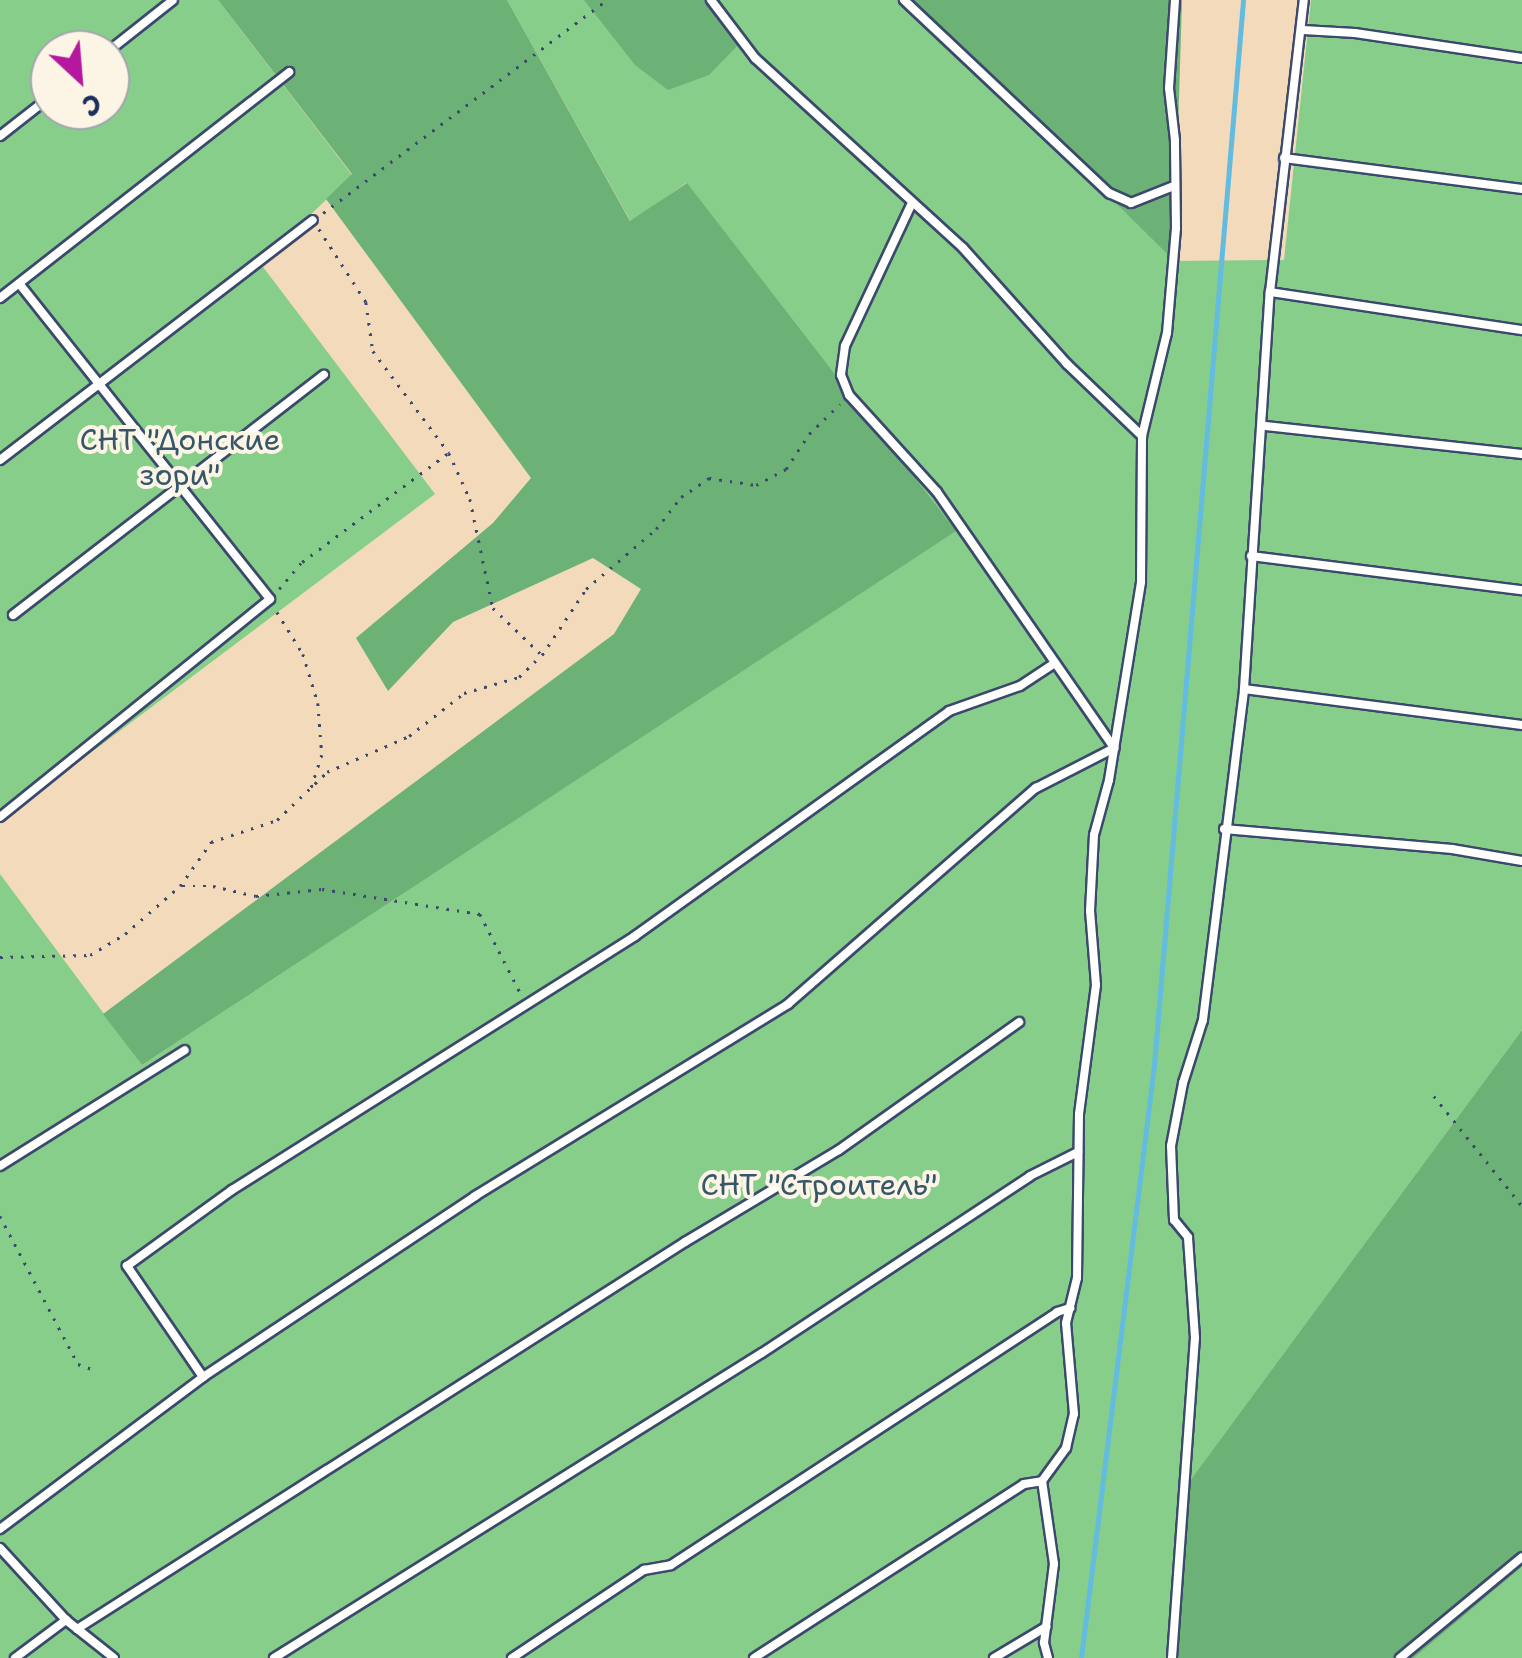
<!DOCTYPE html>
<html>
<head>
<meta charset="utf-8">
<style>
	body { margin:0 }
	#map { position:relative; width:1522px; height:1658px; overflow:hidden; background:#f2dabb; font-family:"Shantell Sans",sans-serif }
	div>[style] { position:absolute }
	[style*='--x'] { left:calc(var(--x)*1px); top:calc(var(--y)*1px); width:calc(var(--w)*1px); rotate:calc(var(--a)*1deg) }
	.green>* { inset:0; background:#86ce8a }
	.forest>* { inset:0; background:#6cb176 }
	.stream>* { height:5px; margin:-2.5px; padding:0 2.5px; transform-origin:2.5px; border-radius:2.5px; background:#63bce0 }
	.path>* { height:2.5px; margin-top:-1.25px; transform-origin:0; background:repeating-linear-gradient(90deg,#3b496c 0 2.5px,transparent 0 10.5px) }
	.roads { filter:drop-shadow(2px 0 #3b496c) drop-shadow(-2px 0 #3b496c) drop-shadow(0 2px #3b496c) drop-shadow(0 -2px #3b496c) }
	.lane>* { height:8px; margin:-4px; padding:0 4px; transform-origin:4px; border-radius:4px; background:#fff }
	span { translate:-50% -50%; white-space:nowrap; text-align:center; line-height:1.15; -webkit-text-stroke:8px #fcf5e5; paint-order:stroke }
	.park-label { font-size:30px; color:#365769 }
	.north { position:absolute; left:30px; top:30px; width:100px; height:100px; box-sizing:border-box; background:#fcf5e5; border:2px solid #a2a6af; border-radius:50%; rotate:154deg; font-size:28px; font-weight:700; line-height:40px; text-align:center; color:#1b2f5e }
	.north::after { content:''; display:block; margin:auto; width:35px; height:45px; background:#b5179e; clip-path:polygon(50% 0,100% 100%,50% 72%,0 100%) }
</style>
</head>
<body>
<div id="map">
	<div class="green">
		<i style="clip-path:polygon(evenodd,0 0,218px 0,352px 175px,260px 263px,435px 494px,0 821px,0 0,50px 50px,110px 50px,110px 110px,50px 110px,50px 50px)"></i>
		<i style="clip-path:polygon(507px 0,911px 0,1174px 261px,1284px 260px,1311px 0,1522px 0,1522px 1030px,1186px 1486px,1172px 1658px,0 1658px,0 874px,142px 1065px,955px 531px,686px 183px,631px 222px)"></i>
		<i style="clip-path:polygon(1522px 1567px,1522px 1658px,1414px 1658px)"></i>
	</div>
	<div class="forest">
		<i style="clip-path:polygon(218px 0,507px 0,630px 221px,687px 183px,956px 531px,142px 1065px,103px 1014px,614px 634px,641px 589px,593px 558px,453px 622px,388px 691px,356px 638px,493px 523px,531px 478px,326px 199px,352px 174px)"></i>
		<i style="clip-path:polygon(584px 0,712px 0,739px 44px,709px 75px,668px 90px,635px 65px)"></i>
		<i style="clip-path:polygon(904px 0,1182px 0,1174px 261px,1026px 114px)"></i>
		<i style="clip-path:polygon(1522px 1030px,1522px 1567px,1414px 1658px,1172px 1658px,1186px 1486px)"></i>
	</div>
	<div class="stream">
		<i style="--x:1081;--y:1658;--w:597;--a:-82.98"></i>
		<i style="--x:1154;--y:1065;--w:1069;--a:-85.22"></i>
	</div>
	<div class="path">
		<i style="--x:323;--y:213;--w:355;--a:-36.9"></i>
		<i style="--x:319;--y:229;--w:87;--a:57.2"></i>
		<i style="--x:366;--y:302;--w:49;--a:81.9"></i>
		<i style="--x:373;--y:351;--w:127;--a:53.3"></i>
		<i style="--x:449;--y:453;--w:51;--a:65.5"></i>
		<i style="--x:470;--y:499;--w:111;--a:78.1"></i>
		<i style="--x:493;--y:608;--w:66;--a:43.8"></i>
		<i style="--x:279;--y:589;--w:35;--a:-50"></i>
		<i style="--x:302;--y:562;--w:181;--a:-36.7"></i>
		<i style="--x:277;--y:612;--w:49;--a:58.2"></i>
		<i style="--x:303;--y:654;--w:51;--a:73"></i>
		<i style="--x:318;--y:703;--w:52;--a:85.6"></i>
		<i style="--x:322;--y:755;--w:40;--a:108"></i>
		<i style="--x:182;--y:886;--w:31;--a:0"></i>
		<i style="--x:213;--y:886;--w:44;--a:13.1"></i>
		<i style="--x:256;--y:896;--w:66;--a:-6.1"></i>
		<i style="--x:322;--y:889;--w:160;--a:9"></i>
		<i style="--x:480;--y:914;--w:90;--a:62.9"></i>
		<i style="--x:0;--y:957;--w:90;--a:-1.3"></i>
		<i style="--x:90;--y:955;--w:41;--a:-31"></i>
		<i style="--x:125;--y:934;--w:73;--a:-41.1"></i>
		<i style="--x:180;--y:886;--w:54;--a:-54.8"></i>
		<i style="--x:211;--y:842;--w:70;--a:-18.4"></i>
		<i style="--x:277;--y:820;--w:69;--a:-43.8"></i>
		<i style="--x:327;--y:772;--w:90;--a:-23.7"></i>
		<i style="--x:409;--y:736;--w:70;--a:-38"></i>
		<i style="--x:464;--y:693;--w:57;--a:-16.2"></i>
		<i style="--x:519;--y:677;--w:32;--a:-44"></i>
		<i style="--x:542;--y:655;--w:79;--a:-56.3"></i>
		<i style="--x:586;--y:589;--w:92;--a:-40.6"></i>
		<i style="--x:656;--y:529;--w:41;--a:-52"></i>
		<i style="--x:681;--y:497;--w:34;--a:-34"></i>
		<i style="--x:709;--y:478;--w:48;--a:8.5"></i>
		<i style="--x:756;--y:485;--w:34;--a:-28"></i>
		<i style="--x:786;--y:469;--w:42;--a:-56.7"></i>
		<i style="--x:809;--y:434;--w:43;--a:-44.1"></i>
		<i style="--x:1434;--y:1096;--w:141;--a:51.3"></i>
		<i style="--x:0;--y:1216;--w:167;--a:62.2"></i>
		<i style="--x:78;--y:1364;--w:15;--a:20"></i>
	</div>
	<div class="roads">
		<div class="lane">
			<i style="--x:711;--y:0;--w:73;--a:52.8"></i>
			<i style="--x:755;--y:58;--w:282;--a:42.4"></i>
			<i style="--x:963;--y:248;--w:156;--a:48.1"></i>
			<i style="--x:1067;--y:364;--w:104;--a:43.8"></i>
			<i style="--x:904;--y:0;--w:282;--a:43.3"></i>
			<i style="--x:1109;--y:193;--w:24;--a:24"></i>
			<i style="--x:1131;--y:203;--w:46;--a:-21.6"></i>
			<i style="--x:1303;--y:30;--w:52;--a:3.3"></i>
			<i style="--x:1355;--y:33;--w:169;--a:8.5"></i>
			<i style="--x:110;--y:50;--w:80;--a:-38.4"></i>
			<i style="--x:0;--y:136;--w:63;--a:-38"></i>
			<i style="--x:1284;--y:158;--w:240;--a:7.4"></i>
			<i style="--x:911;--y:205;--w:156;--a:115.1"></i>
			<i style="--x:845;--y:346;--w:29;--a:98"></i>
			<i style="--x:841;--y:375;--w:22;--a:68"></i>
			<i style="--x:849;--y:395;--w:131;--a:47.8"></i>
			<i style="--x:937;--y:492;--w:311;--a:55.3"></i>
			<i style="--x:1270;--y:292;--w:255;--a:8.6"></i>
			<i style="--x:0;--y:298;--w:367;--a:-38"></i>
			<i style="--x:1265;--y:426;--w:259;--a:6.2"></i>
			<i style="--x:0;--y:460;--w:394;--a:-37.5"></i>
			<i style="--x:1251;--y:556;--w:273;--a:7.2"></i>
			<i style="--x:13;--y:615;--w:393;--a:-37.7"></i>
			<i style="--x:1244;--y:689;--w:280;--a:7.4"></i>
			<i style="--x:0;--y:817;--w:347;--a:-38.9"></i>
			<i style="--x:270;--y:599;--w:403;--a:-128.5"></i>
			<i style="--x:1224;--y:829;--w:229;--a:5"></i>
			<i style="--x:1452;--y:849;--w:71;--a:9.7"></i>
			<i style="--x:0;--y:1166;--w:218;--a:-32.1"></i>
			<i style="--x:203;--y:1377;--w:135;--a:-124.4"></i>
			<i style="--x:127;--y:1266;--w:130;--a:-35.9"></i>
			<i style="--x:232;--y:1190;--w:476;--a:-32.2"></i>
			<i style="--x:635;--y:936;--w:386;--a:-35.6"></i>
			<i style="--x:949;--y:711;--w:75;--a:-19.4"></i>
			<i style="--x:1020;--y:686;--w:42;--a:-33.3"></i>
			<i style="--x:0;--y:1529;--w:254;--a:-36.8"></i>
			<i style="--x:203;--y:1377;--w:327;--a:-33.6"></i>
			<i style="--x:475;--y:1196;--w:367;--a:-31.5"></i>
			<i style="--x:788;--y:1004;--w:329;--a:-41.1"></i>
			<i style="--x:1036;--y:788;--w:88;--a:-27.1"></i>
			<i style="--x:0;--y:1548;--w:98;--a:47.5"></i>
			<i style="--x:66;--y:1620;--w:61;--a:38.4"></i>
			<i style="--x:77;--y:1629;--w:721;--a:-32.48"></i>
			<i style="--x:685;--y:1242;--w:179;--a:-30.9"></i>
			<i style="--x:839;--y:1150;--w:221;--a:-35.4"></i>
			<i style="--x:15;--y:1658;--w:64;--a:-36.7"></i>
			<i style="--x:274;--y:1658;--w:575;--a:-32.01"></i>
			<i style="--x:762;--y:1353;--w:321;--a:-33.4"></i>
			<i style="--x:1030;--y:1176;--w:54;--a:-26.6"></i>
			<i style="--x:512;--y:1658;--w:159;--a:-33.7"></i>
			<i style="--x:644;--y:1570;--w:27;--a:-10"></i>
			<i style="--x:671;--y:1565;--w:462;--a:-33.2"></i>
			<i style="--x:1057;--y:1312;--w:14;--a:-17"></i>
			<i style="--x:754;--y:1658;--w:321;--a:-32.8"></i>
			<i style="--x:1024;--y:1484;--w:18;--a:-9"></i>
			<i style="--x:994;--y:1658;--w:61;--a:-30.8"></i>
			<i style="--x:1048;--y:1658;--w:16;--a:-105"></i>
			<i style="--x:1044;--y:1643;--w:80;--a:-82.8"></i>
			<i style="--x:1054;--y:1564;--w:84;--a:-98.2"></i>
			<i style="--x:1042;--y:1481;--w:41;--a:-54"></i>
			<i style="--x:1066;--y:1448;--w:35;--a:-77"></i>
			<i style="--x:1074;--y:1414;--w:91;--a:-95"></i>
			<i style="--x:1066;--y:1323;--w:46;--a:-76.3"></i>
			<i style="--x:1077;--y:1278;--w:164;--a:-89.3"></i>
			<i style="--x:1079;--y:1114;--w:130;--a:-82.5"></i>
			<i style="--x:1096;--y:985;--w:74;--a:-94.6"></i>
			<i style="--x:1090;--y:911;--w:76;--a:-87"></i>
			<i style="--x:1094;--y:835;--w:57;--a:-74.7"></i>
			<i style="--x:1109;--y:780;--w:201;--a:-80.8"></i>
			<i style="--x:1141;--y:582;--w:146;--a:-89.6"></i>
			<i style="--x:1142;--y:436;--w:106;--a:-76.4"></i>
			<i style="--x:1167;--y:333;--w:105;--a:-85.1"></i>
			<i style="--x:1176;--y:228;--w:88;--a:-90.7"></i>
			<i style="--x:1175;--y:140;--w:52;--a:-96.6"></i>
			<i style="--x:1169;--y:88;--w:88;--a:-86.1"></i>
			<i style="--x:1172;--y:1658;--w:321;--a:-85.9"></i>
			<i style="--x:1195;--y:1338;--w:101;--a:-94"></i>
			<i style="--x:1188;--y:1237;--w:22;--a:-129"></i>
			<i style="--x:1174;--y:1220;--w:74;--a:-92.3"></i>
			<i style="--x:1171;--y:1146;--w:64;--a:-79.2"></i>
			<i style="--x:1183;--y:1083;--w:66;--a:-72.4"></i>
			<i style="--x:1203;--y:1020;--w:334;--a:-82.9"></i>
			<i style="--x:1244;--y:689;--w:398;--a:-86.3"></i>
			<i style="--x:1270;--y:292;--w:294;--a:-83.4"></i>
			<i style="--x:1400;--y:1658;--w:158;--a:-39.6"></i>
		</div>
	</div>
	<div class="park-label">
		<span style="left:180px;top:457px">СНТ "Донские<br>зори"</span>
		<span style="left:819px;top:1185px">СНТ "Строитель"</span>
	</div>
	<div class="north">С</div>
</div>
</body>
</html>
